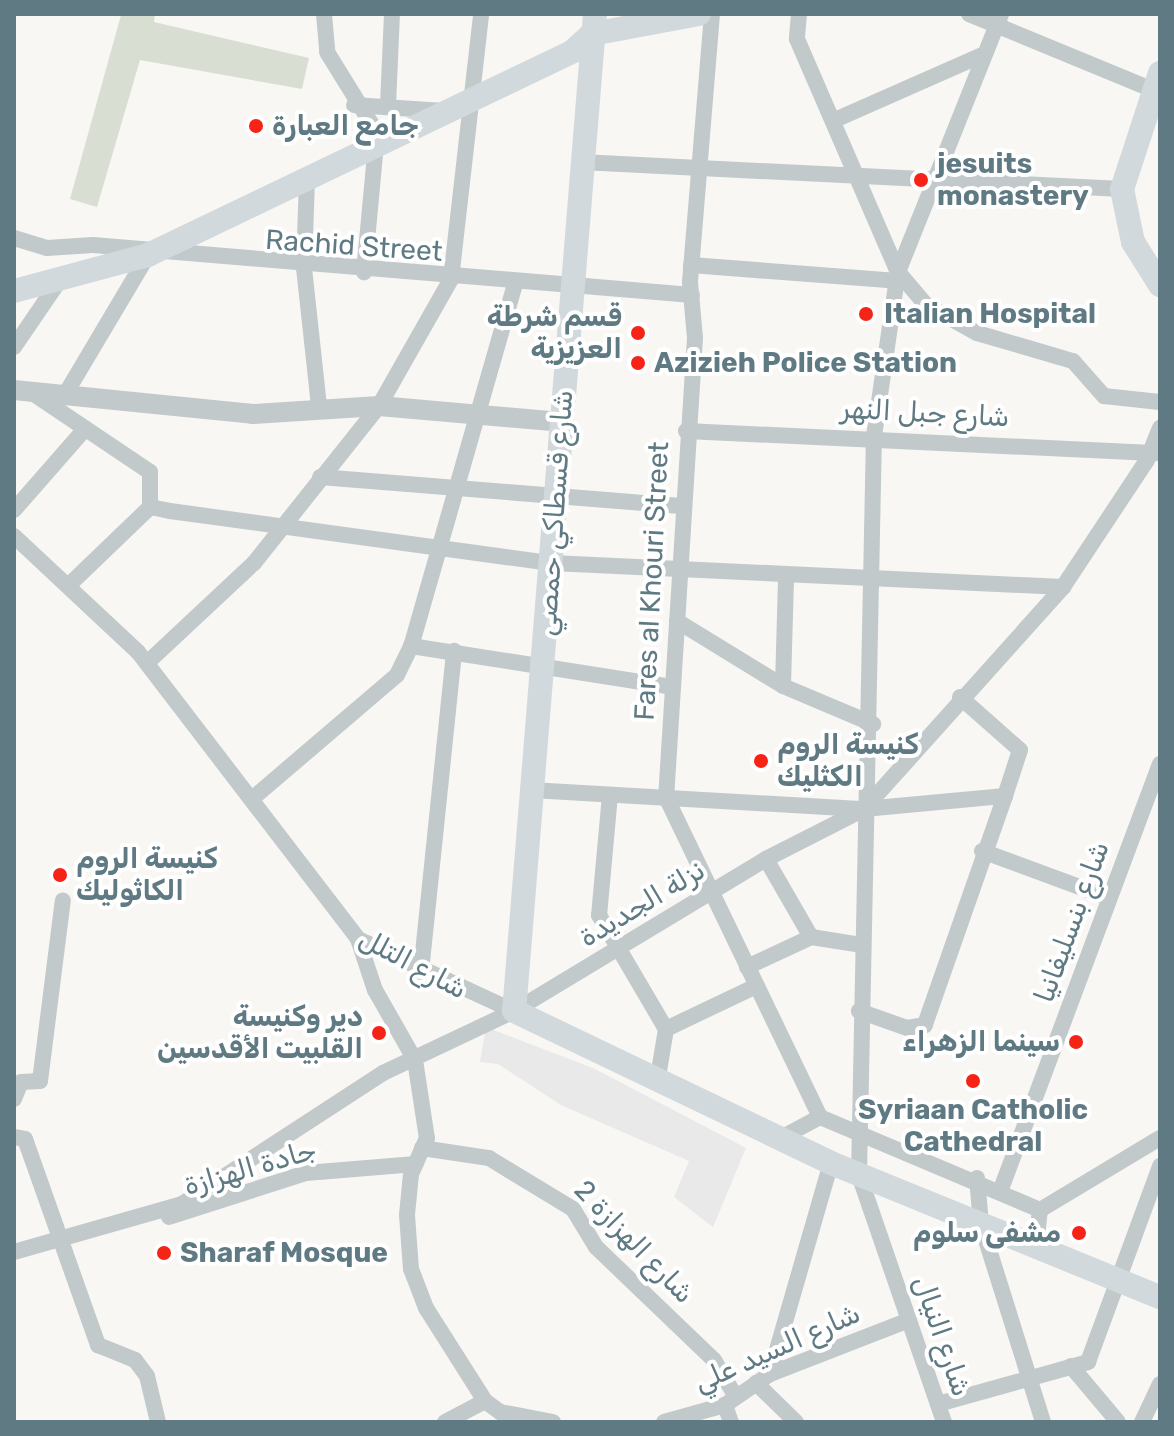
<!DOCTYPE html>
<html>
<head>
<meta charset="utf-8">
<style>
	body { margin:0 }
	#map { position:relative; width:1174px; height:1436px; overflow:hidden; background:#f8f7f4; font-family:Rubik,Cairo,sans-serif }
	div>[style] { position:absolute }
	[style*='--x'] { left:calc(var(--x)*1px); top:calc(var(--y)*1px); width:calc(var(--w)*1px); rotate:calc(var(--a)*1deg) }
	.built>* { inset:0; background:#e8e9e8 }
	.green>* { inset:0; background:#d9ded3 }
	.minor>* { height:16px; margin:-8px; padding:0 8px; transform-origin:8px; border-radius:8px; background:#c2c9cb }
	.tertiary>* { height:20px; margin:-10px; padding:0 10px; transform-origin:10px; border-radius:10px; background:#c2c9cb }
	.secondary>* { height:24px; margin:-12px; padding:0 12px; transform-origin:12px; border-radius:12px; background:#d2d9dc }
	.dots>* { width:22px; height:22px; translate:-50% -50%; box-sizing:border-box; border:4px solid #fff; border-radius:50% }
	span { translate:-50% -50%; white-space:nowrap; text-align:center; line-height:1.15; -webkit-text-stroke:8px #fff; paint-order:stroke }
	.poi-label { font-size:28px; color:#5f7a83; font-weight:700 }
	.left { translate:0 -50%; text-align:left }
	.right { translate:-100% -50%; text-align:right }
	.street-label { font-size:28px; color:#5f7a83 }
	.frame { position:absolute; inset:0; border:16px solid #5f7a83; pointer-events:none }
</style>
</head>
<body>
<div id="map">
	<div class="built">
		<i style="clip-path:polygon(486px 1027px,595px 1069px,746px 1148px,713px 1227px,674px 1197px,689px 1161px,561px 1105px,498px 1064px,480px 1062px)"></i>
	</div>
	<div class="green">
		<i style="clip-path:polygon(155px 14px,154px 22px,309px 58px,302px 89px,140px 60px,97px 207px,70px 199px,121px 15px)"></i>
	</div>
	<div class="minor">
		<i style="--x:324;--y:14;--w:38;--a:85"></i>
		<i style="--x:327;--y:52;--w:95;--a:58.3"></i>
		<i style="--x:377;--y:133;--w:140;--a:95.3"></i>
		<i style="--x:712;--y:14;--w:269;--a:94.7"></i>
		<i style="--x:690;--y:282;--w:56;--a:84.9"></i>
		<i style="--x:695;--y:338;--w:460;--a:93.6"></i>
		<i style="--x:666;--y:797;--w:355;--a:64.3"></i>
		<i style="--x:799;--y:14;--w:25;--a:95"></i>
		<i style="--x:797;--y:39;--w:254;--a:66.6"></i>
		<i style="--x:898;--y:272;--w:43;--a:49.7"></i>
		<i style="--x:926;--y:305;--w:58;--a:28.8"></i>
		<i style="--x:977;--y:333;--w:100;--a:16.3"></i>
		<i style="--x:1073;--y:361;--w:47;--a:48.5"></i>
		<i style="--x:1104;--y:396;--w:56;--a:6.1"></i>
		<i style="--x:969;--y:14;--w:199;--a:22.4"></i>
		<i style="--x:354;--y:105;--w:90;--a:3.8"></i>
		<i style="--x:388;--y:105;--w:91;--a:-87.5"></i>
		<i style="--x:837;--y:119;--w:158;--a:-23.8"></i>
		<i style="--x:581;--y:162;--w:542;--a:2.86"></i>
		<i style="--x:307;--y:178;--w:90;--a:91.9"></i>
		<i style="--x:304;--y:268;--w:139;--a:83.8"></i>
		<i style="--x:14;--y:238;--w:34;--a:17"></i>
		<i style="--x:47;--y:248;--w:46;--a:-3.7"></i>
		<i style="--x:93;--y:245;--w:601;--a:4.77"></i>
		<i style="--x:691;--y:265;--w:207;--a:4.4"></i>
		<i style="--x:515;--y:284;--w:377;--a:106"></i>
		<i style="--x:411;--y:646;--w:264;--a:8.9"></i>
		<i style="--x:14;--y:347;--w:80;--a:-55.7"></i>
		<i style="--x:31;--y:392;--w:143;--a:33.9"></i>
		<i style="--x:150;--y:472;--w:35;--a:90"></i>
		<i style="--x:150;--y:507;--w:20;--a:11"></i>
		<i style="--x:170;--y:511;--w:386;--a:7.8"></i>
		<i style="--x:552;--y:563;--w:512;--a:2.69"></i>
		<i style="--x:66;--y:393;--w:161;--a:-59.3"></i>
		<i style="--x:686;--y:431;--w:473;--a:2.7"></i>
		<i style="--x:320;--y:477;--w:362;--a:4.6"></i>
		<i style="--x:14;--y:510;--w:108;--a:-48.8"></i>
		<i style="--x:14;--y:536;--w:170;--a:43.1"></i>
		<i style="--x:138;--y:652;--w:362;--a:52.5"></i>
		<i style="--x:358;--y:939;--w:172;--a:24.8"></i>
		<i style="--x:68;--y:586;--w:114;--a:-43.9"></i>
		<i style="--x:677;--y:621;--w:124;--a:31.5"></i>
		<i style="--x:783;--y:686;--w:98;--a:22.9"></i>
		<i style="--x:147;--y:663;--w:146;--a:-43.1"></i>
		<i style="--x:254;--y:563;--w:201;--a:-51.5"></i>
		<i style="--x:379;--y:406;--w:146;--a:-60.4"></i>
		<i style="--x:451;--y:279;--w:267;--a:-83.5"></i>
		<i style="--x:783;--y:686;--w:107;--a:-88.4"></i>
		<i style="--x:960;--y:697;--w:80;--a:41.5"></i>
		<i style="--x:1020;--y:750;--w:48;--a:108.1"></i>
		<i style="--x:531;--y:790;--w:334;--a:3.3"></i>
		<i style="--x:864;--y:809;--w:142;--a:-5.3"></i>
		<i style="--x:1005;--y:796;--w:243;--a:109.3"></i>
		<i style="--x:925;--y:1025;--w:18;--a:171"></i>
		<i style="--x:907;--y:1028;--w:51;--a:-160.5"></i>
		<i style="--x:610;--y:795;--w:121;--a:95.2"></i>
		<i style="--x:599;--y:915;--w:132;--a:59.6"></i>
		<i style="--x:253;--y:798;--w:189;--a:-40.5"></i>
		<i style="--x:397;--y:675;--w:32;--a:-64"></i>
		<i style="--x:982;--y:851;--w:135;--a:20.3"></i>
		<i style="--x:766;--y:859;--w:90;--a:60"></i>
		<i style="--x:358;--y:939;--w:54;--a:71.6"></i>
		<i style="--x:375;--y:990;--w:81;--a:60.3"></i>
		<i style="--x:415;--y:1060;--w:79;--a:81.3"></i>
		<i style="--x:427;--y:1138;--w:39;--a:114"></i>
		<i style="--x:411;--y:1174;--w:41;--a:95.6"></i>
		<i style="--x:407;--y:1215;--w:54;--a:85.8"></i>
		<i style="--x:411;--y:1269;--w:42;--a:69"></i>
		<i style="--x:426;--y:1308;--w:110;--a:57.6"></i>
		<i style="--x:485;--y:1401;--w:19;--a:36"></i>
		<i style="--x:500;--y:1412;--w:54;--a:10.7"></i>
		<i style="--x:747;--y:967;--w:71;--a:-25.1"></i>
		<i style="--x:811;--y:937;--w:52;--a:8.9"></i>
		<i style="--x:421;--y:972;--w:323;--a:-84.1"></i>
		<i style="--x:657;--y:1083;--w:55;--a:-80.5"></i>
		<i style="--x:666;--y:1029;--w:100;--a:-25.5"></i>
		<i style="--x:14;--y:1099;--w:18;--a:-68"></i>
		<i style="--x:21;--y:1082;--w:19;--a:-3"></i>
		<i style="--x:40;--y:1081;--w:182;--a:-82.8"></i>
		<i style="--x:14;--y:1137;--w:11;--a:10"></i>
		<i style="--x:25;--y:1139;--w:219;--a:70.5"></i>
		<i style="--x:98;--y:1345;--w:40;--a:22"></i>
		<i style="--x:135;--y:1360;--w:20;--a:53"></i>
		<i style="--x:147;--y:1376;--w:47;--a:76.6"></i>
		<i style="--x:779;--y:1139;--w:47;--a:-28.2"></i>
		<i style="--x:820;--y:1117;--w:239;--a:22.9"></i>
		<i style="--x:422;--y:1148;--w:68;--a:8.5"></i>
		<i style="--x:489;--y:1158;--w:98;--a:31.3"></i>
		<i style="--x:573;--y:1209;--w:44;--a:58.8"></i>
		<i style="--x:596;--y:1247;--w:163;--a:43.8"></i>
		<i style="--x:714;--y:1360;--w:43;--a:59.3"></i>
		<i style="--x:977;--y:1178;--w:46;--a:85"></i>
		<i style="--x:981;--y:1224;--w:207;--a:72.6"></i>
		<i style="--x:1001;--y:1189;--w:454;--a:-69.5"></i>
		<i style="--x:1040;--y:1210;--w:140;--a:-31"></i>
		<i style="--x:169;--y:1217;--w:144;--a:-17.8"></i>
		<i style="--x:306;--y:1173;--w:110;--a:-4.7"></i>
		<i style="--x:1036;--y:1247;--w:37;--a:-84"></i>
		<i style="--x:14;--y:1252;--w:175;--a:-15.9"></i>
		<i style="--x:182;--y:1204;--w:240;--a:-33.1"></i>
		<i style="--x:383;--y:1073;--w:145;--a:-25.3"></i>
		<i style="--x:514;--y:1011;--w:294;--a:-31.1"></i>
		<i style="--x:766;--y:859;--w:110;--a:-27"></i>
		<i style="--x:864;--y:809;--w:298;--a:-48.1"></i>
		<i style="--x:1063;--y:587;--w:152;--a:-56.5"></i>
		<i style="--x:1147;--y:460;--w:35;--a:-68"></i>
		<i style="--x:1071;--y:1366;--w:73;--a:50"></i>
		<i style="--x:770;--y:1374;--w:220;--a:-73.9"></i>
		<i style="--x:756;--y:1383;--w:56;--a:44.3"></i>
		<i style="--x:938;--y:1404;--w:156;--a:-15.6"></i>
		<i style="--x:1088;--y:1362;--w:209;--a:-69.8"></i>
		<i style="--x:725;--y:1405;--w:18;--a:71"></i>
		<i style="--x:445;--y:1422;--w:45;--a:-27.7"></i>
		<i style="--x:664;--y:1422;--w:63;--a:-15.6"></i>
		<i style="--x:725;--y:1405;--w:55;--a:-34.6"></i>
		<i style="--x:770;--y:1374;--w:149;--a:-21.2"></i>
		<i style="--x:944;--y:1422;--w:261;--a:-109"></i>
		<i style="--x:859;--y:1175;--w:739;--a:-88.84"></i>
		<i style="--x:874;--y:436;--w:166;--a:-81.7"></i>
		<i style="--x:898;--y:272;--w:278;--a:-68.2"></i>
		<i style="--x:1142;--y:1422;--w:42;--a:-64.7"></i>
	</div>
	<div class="tertiary">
		<i style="--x:14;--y:390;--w:240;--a:5.7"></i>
		<i style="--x:253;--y:414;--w:126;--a:-3.6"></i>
		<i style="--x:379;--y:406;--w:185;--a:5"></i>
	</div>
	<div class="secondary">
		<i style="--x:595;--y:14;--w:1000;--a:94.64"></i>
		<i style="--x:514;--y:1011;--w:352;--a:25.6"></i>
		<i style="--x:831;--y:1163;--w:355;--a:22.2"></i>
		<i style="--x:1160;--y:73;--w:122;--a:108.1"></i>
		<i style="--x:1122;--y:189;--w:54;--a:78.3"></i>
		<i style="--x:1133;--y:242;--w:51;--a:57.9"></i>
		<i style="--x:14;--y:291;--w:139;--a:-15"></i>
		<i style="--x:148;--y:255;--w:471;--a:-25.6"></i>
		<i style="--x:573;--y:51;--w:25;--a:-42"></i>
		<i style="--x:592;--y:34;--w:109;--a:-10.6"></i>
	</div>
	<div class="dots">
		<i style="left:256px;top:126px;background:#f62416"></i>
		<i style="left:921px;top:180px;background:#f62416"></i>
		<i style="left:866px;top:314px;background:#f62416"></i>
		<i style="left:638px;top:333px;background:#f62416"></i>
		<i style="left:638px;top:363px;background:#f62416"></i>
		<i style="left:761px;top:761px;background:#f62416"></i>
		<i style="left:60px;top:875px;background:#f62416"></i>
		<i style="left:379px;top:1033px;background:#f62416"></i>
		<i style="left:1076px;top:1042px;background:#f62416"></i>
		<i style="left:973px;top:1081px;background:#f62416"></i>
		<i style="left:1079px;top:1233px;background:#f62416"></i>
		<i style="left:164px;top:1253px;background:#f62416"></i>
	</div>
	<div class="poi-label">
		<span class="left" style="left:272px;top:126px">جامع العبارة</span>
		<span class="left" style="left:937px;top:180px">jesuits<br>monastery</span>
		<span class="left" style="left:884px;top:314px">Italian Hospital</span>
		<span class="right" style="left:622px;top:333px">قسم شرطة<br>العزيزية</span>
		<span class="left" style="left:654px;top:363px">Azizieh Police Station</span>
		<span class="left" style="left:777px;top:761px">كنيسة الروم<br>الكثليك</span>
		<span class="left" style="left:76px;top:875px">كنيسة الروم<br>الكاثوليك</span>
		<span class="right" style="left:363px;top:1033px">دير وكنيسة<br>القلبيت الأقدسين</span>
		<span class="right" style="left:1060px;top:1042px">سينما الزهراء</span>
		<span style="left:973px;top:1126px">Syriaan Catholic<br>Cathedral</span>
		<span class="right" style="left:1061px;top:1233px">مشفى سلوم</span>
		<span class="left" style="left:180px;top:1253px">Sharaf Mosque</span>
	</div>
	<div class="street-label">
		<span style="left:354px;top:246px;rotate:4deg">Rachid Street</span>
		<span style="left:925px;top:413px;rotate:3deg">شارع جبل النهر</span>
		<span style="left:555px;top:513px;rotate:-86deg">شارع قسطاكي حمصي</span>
		<span style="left:652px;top:581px;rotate:-87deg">Fares al Khouri Street</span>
		<span style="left:642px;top:904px;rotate:-31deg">نزلة الجديدة</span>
		<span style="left:1072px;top:922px;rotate:-70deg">شارع بنسليفانيا</span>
		<span style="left:413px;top:964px;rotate:28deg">شارع التلل</span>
		<span style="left:250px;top:1168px;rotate:-16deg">جادة الهزازة</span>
		<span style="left:634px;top:1242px;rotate:46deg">شارع الهزازة 2</span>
		<span style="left:942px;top:1336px;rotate:71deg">شارع النيال</span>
		<span style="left:777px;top:1348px;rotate:-24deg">شارع السيد علي</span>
	</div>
	<div class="frame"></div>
</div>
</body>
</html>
